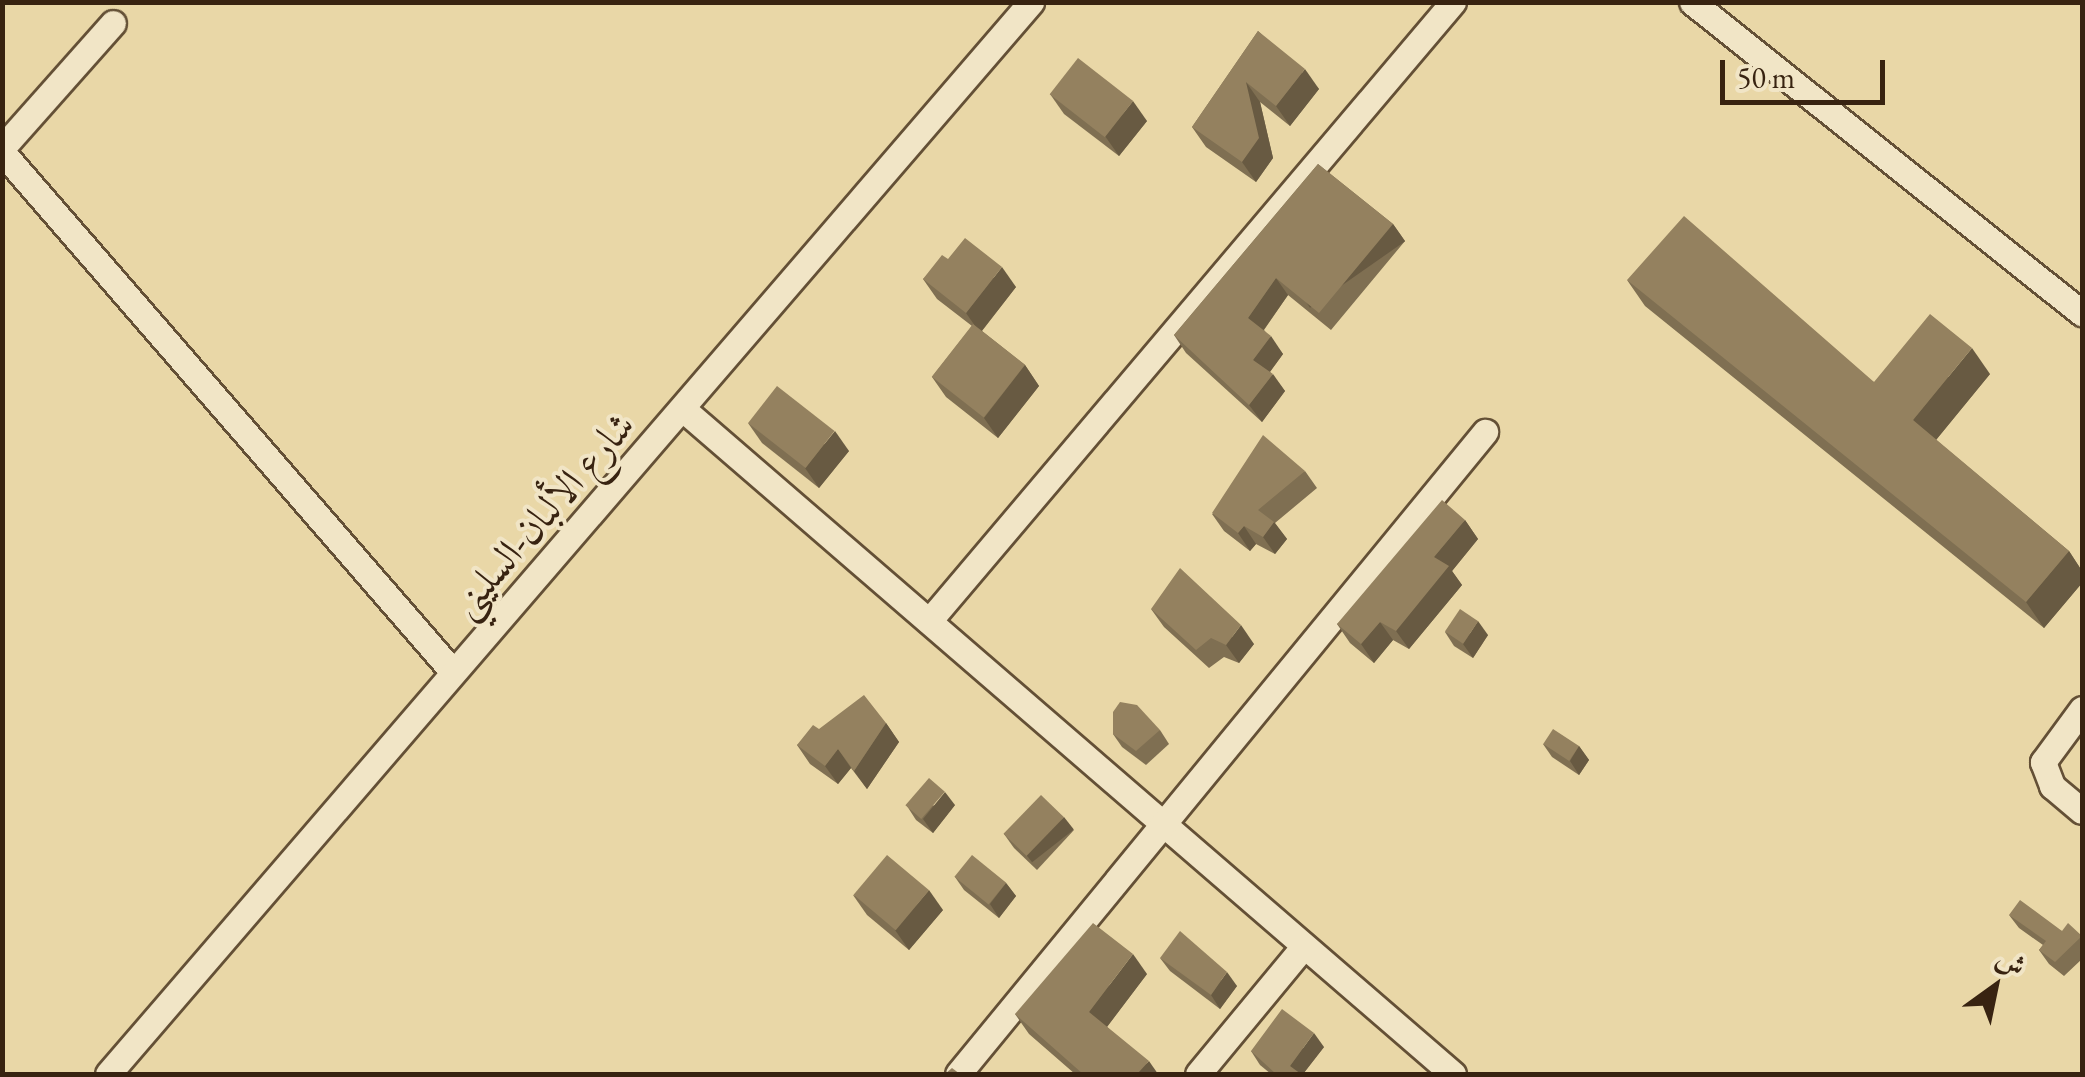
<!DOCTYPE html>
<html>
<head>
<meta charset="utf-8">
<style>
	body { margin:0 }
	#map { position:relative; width:2085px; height:1077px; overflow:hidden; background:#e9d7a7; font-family:"EB Garamond",Amiri,serif }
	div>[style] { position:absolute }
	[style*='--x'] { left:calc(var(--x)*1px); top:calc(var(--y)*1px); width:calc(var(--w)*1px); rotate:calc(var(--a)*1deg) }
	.roads { filter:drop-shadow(2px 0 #645036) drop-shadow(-2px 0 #645036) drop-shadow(0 2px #645036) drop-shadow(0 -2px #645036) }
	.minor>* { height:25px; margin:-12.5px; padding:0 12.5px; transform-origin:12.5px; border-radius:12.5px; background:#f1e5c6 }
	.wall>* { inset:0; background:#7f6f52 }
	.shaded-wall>* { inset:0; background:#685a42; transform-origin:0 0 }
	.building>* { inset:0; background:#94815f; transform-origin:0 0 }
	span { translate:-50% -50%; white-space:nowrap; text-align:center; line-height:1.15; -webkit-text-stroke:8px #f1e5c6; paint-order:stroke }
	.street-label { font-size:40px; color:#382311 }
	.frame { position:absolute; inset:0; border:5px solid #382311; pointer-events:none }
	.north { position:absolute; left:1945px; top:937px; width:100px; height:100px; -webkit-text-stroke:8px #f1e5c6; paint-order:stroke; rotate:33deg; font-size:28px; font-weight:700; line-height:40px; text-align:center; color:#382311 }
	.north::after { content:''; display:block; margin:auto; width:35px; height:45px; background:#382311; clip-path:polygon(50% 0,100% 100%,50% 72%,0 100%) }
	.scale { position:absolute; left:1720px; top:60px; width:165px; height:45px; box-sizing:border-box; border:5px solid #382311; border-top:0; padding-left:12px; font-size:30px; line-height:35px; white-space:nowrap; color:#382311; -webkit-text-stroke:8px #f1e5c6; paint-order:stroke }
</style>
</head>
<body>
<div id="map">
	<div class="roads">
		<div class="minor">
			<i style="--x:1692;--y:2;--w:499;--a:38.6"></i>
			<i style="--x:2;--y:148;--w:167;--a:-48.4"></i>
			<i style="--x:2;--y:152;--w:688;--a:49.06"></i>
			<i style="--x:684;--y:410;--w:1016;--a:40.81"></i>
			<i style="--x:929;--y:621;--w:811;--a:-49.75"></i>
			<i style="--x:2082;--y:709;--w:66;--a:126.3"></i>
			<i style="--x:2043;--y:762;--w:26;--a:69"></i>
			<i style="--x:2052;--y:786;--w:39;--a:40"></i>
			<i style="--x:108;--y:1074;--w:1415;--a:-49.27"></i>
			<i style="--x:958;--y:1074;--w:831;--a:-50.62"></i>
			<i style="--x:1198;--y:1074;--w:166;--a:-50.4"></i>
		</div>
	</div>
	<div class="wall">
		<i style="clip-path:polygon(1258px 31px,1319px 89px,1290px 126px,1260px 102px,1273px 158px,1256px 182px,1206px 147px,1192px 127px)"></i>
		<i style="clip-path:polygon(1050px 94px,1147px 121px,1119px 156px,1064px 114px)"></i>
		<i style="clip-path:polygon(1318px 164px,1393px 224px,1405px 241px,1331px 330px,1288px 295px,1264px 330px,1283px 354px,1270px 372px,1285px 391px,1262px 422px,1186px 353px,1174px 335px)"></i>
		<i style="clip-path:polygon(948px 259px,1016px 287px,982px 331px,1025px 365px,1039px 386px,998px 438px,946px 397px,932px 377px,972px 326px,937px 299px,923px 279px)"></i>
		<i style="clip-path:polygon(1627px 280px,1874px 382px,1990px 374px,1936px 440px,2069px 551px,2082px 571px,2082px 583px,2044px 628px,1645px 306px)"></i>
		<i style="clip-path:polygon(748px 423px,849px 451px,819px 488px,762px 443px)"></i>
		<i style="clip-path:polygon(1305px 471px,1317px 488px,1275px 523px,1287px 539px,1275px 554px,1256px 544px,1250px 551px,1224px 531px,1212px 514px)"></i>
		<i style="clip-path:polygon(1465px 520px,1478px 539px,1452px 571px,1462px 585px,1409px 649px,1393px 640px,1374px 663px,1350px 643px,1337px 624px)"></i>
		<i style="clip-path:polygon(1151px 609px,1254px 644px,1239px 663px,1224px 657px,1209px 668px,1164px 627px)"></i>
		<i style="clip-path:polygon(1445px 632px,1488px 635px,1473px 658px,1454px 646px)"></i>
		<i style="clip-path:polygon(886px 723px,899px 742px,867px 789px,851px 768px,838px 784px,810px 764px,797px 745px,819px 729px)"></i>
		<i style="clip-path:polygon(1160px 730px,1169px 744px,1146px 765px,1122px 747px,1113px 734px)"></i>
		<i style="clip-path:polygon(1543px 744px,1579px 746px,1589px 760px,1579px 775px,1552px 757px)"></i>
		<i style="clip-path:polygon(955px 805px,933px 833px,916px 820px,907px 806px)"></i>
		<i style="clip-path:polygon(1074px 830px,1037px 870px,1014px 848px,1004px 834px)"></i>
		<i style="clip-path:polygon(955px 877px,1006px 883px,1016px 896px,999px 918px,964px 890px)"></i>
		<i style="clip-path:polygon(853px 895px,943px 910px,909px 950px,867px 915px)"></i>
		<i style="clip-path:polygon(2009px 915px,2062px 931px,2082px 935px,2082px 959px,2064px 976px,2049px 964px,2039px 950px,2043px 945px,2019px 928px)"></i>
		<i style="clip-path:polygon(1160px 958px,1237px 986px,1220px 1009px,1170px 971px)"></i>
		<i style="clip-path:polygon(1147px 974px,1107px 1027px,1158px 1074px,1075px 1074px,1029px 1034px,1015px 1014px)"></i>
		<i style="clip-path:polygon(1324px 1047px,1303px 1074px,1271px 1074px,1260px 1065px,1251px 1051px)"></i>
	</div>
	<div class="shaded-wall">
		<i style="clip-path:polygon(1305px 69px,1319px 89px,1290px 126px,1276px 106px)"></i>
		<i style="clip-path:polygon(1246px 82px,1260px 102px,1273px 158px,1256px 182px,1242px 162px)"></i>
		<i style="clip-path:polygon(1133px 101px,1147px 121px,1119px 156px,1105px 136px)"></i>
		<i style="left:1393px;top:224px;width:21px;height:116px;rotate:55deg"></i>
		<i style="clip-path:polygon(1002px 267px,1016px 287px,980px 333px,966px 313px)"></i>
		<i style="clip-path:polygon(1276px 278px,1288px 295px,1260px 335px,1248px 318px)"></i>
		<i style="clip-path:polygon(1271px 336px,1283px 354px,1266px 377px,1253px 360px)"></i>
		<i style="clip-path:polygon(1972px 348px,1990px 374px,1931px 446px,1913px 420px)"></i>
		<i style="clip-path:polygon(1025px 365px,1039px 386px,998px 438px,984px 418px)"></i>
		<i style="clip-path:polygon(1273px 374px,1285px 391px,1262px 422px,1249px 405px)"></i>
		<i style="clip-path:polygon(835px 431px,849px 451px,819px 488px,805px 468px)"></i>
		<i style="clip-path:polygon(1465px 520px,1478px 539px,1452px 571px,1462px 585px,1409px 649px,1396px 631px,1434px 557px)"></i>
		<i style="clip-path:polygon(1274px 522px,1287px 539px,1275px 554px,1263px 537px)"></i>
		<i style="clip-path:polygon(1244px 526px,1256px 544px,1250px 551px,1238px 533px)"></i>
		<i style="clip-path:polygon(2069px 551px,2082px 571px,2082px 583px,2044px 628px,2026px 602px)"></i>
		<i style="clip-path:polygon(1478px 621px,1488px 635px,1473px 658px,1463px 644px)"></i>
		<i style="clip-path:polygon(1380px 622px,1393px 640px,1374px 663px,1361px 644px)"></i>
		<i style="clip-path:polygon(1241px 625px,1254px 644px,1239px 663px,1226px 645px)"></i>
		<i style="clip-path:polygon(886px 723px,899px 742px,867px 789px,854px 771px)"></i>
		<i style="clip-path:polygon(1579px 746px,1589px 760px,1579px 775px,1570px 761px)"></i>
		<i style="clip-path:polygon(838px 749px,851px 768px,838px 784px,825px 766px)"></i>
		<i style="clip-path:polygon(945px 792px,955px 805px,933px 833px,923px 819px)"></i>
		<i style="left:1064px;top:817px;width:16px;height:53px;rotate:52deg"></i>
		<i style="clip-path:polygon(1006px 883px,1016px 896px,999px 918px,990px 904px)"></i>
		<i style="clip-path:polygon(929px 890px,943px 910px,909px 950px,895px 930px)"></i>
		<i style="clip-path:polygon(1133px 954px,1147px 974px,1103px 1032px,1089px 1012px)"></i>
		<i style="clip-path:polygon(1227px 972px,1237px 986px,1220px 1009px,1211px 995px)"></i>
		<i style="clip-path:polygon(1314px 1033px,1324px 1047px,1303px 1074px,1296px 1074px,1290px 1066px)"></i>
		<i style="clip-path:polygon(1149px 1061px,1158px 1074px,1137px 1074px)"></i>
	</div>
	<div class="building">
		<i style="clip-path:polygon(1258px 31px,1305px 69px,1276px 106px,1246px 82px,1259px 138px,1242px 162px,1192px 127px)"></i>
		<i style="left:1078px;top:58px;width:70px;height:46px;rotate:38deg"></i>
		<i style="clip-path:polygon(1318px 164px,1393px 224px,1319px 313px,1276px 278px,1248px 318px,1271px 336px,1253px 360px,1273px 374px,1249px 405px,1174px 335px)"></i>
		<i style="clip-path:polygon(1684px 216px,1874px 382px,1930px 314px,1972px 348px,1913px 420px,2069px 551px,2026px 602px,1627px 280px)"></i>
		<i style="clip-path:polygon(965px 238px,1002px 267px,966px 313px,923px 279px,942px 255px,948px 259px)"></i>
		<i style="left:973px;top:324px;width:66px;height:67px;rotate:38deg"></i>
		<i style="left:777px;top:386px;width:73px;height:47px;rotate:38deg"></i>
		<i style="clip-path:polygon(1263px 435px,1305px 471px,1258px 510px,1274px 522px,1263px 537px,1244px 526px,1238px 533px,1212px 513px)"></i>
		<i style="clip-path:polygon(1442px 500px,1465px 520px,1434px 557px,1449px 566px,1396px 631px,1380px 622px,1361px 644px,1337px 624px)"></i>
		<i style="clip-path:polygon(1180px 568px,1241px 625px,1226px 645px,1211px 638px,1196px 650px,1151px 609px)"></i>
		<i style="left:1460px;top:609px;width:22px;height:27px;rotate:34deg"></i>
		<i style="clip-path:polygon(864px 695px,886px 723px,854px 771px,838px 749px,825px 766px,797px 745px,813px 725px,819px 729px)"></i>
		<i style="clip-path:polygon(1120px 702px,1137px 705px,1160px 730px,1136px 751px,1113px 734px,1113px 712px)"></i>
		<i style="left:1553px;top:729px;width:31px;height:18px;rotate:33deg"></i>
		<i style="left:929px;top:778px;width:21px;height:36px;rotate:41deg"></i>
		<i style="left:1041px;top:795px;width:32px;height:54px;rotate:44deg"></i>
		<i style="left:887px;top:855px;width:55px;height:52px;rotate:40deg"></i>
		<i style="left:972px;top:855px;width:44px;height:28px;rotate:39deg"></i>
		<i style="clip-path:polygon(2020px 900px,2062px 931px,2068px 923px,2082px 936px,2055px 962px,2039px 950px,2046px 941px,2009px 915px)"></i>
		<i style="clip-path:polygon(1093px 923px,1133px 954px,1089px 1012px,1149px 1061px,1137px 1074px,1083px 1074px,1015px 1014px)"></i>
		<i style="clip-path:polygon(1180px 931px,1227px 972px,1211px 995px,1160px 958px)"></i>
		<i style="clip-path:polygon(1282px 1009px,1314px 1033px,1290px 1066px,1301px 1074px,1276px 1074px,1251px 1051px)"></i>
		<i style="clip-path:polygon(952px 1068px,960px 1074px,945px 1074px)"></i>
	</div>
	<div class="street-label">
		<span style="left:542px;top:514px;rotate:-49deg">شارع الألبان-السليني</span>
	</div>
	<div class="frame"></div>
	<div class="north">ش</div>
	<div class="scale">50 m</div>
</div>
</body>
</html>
